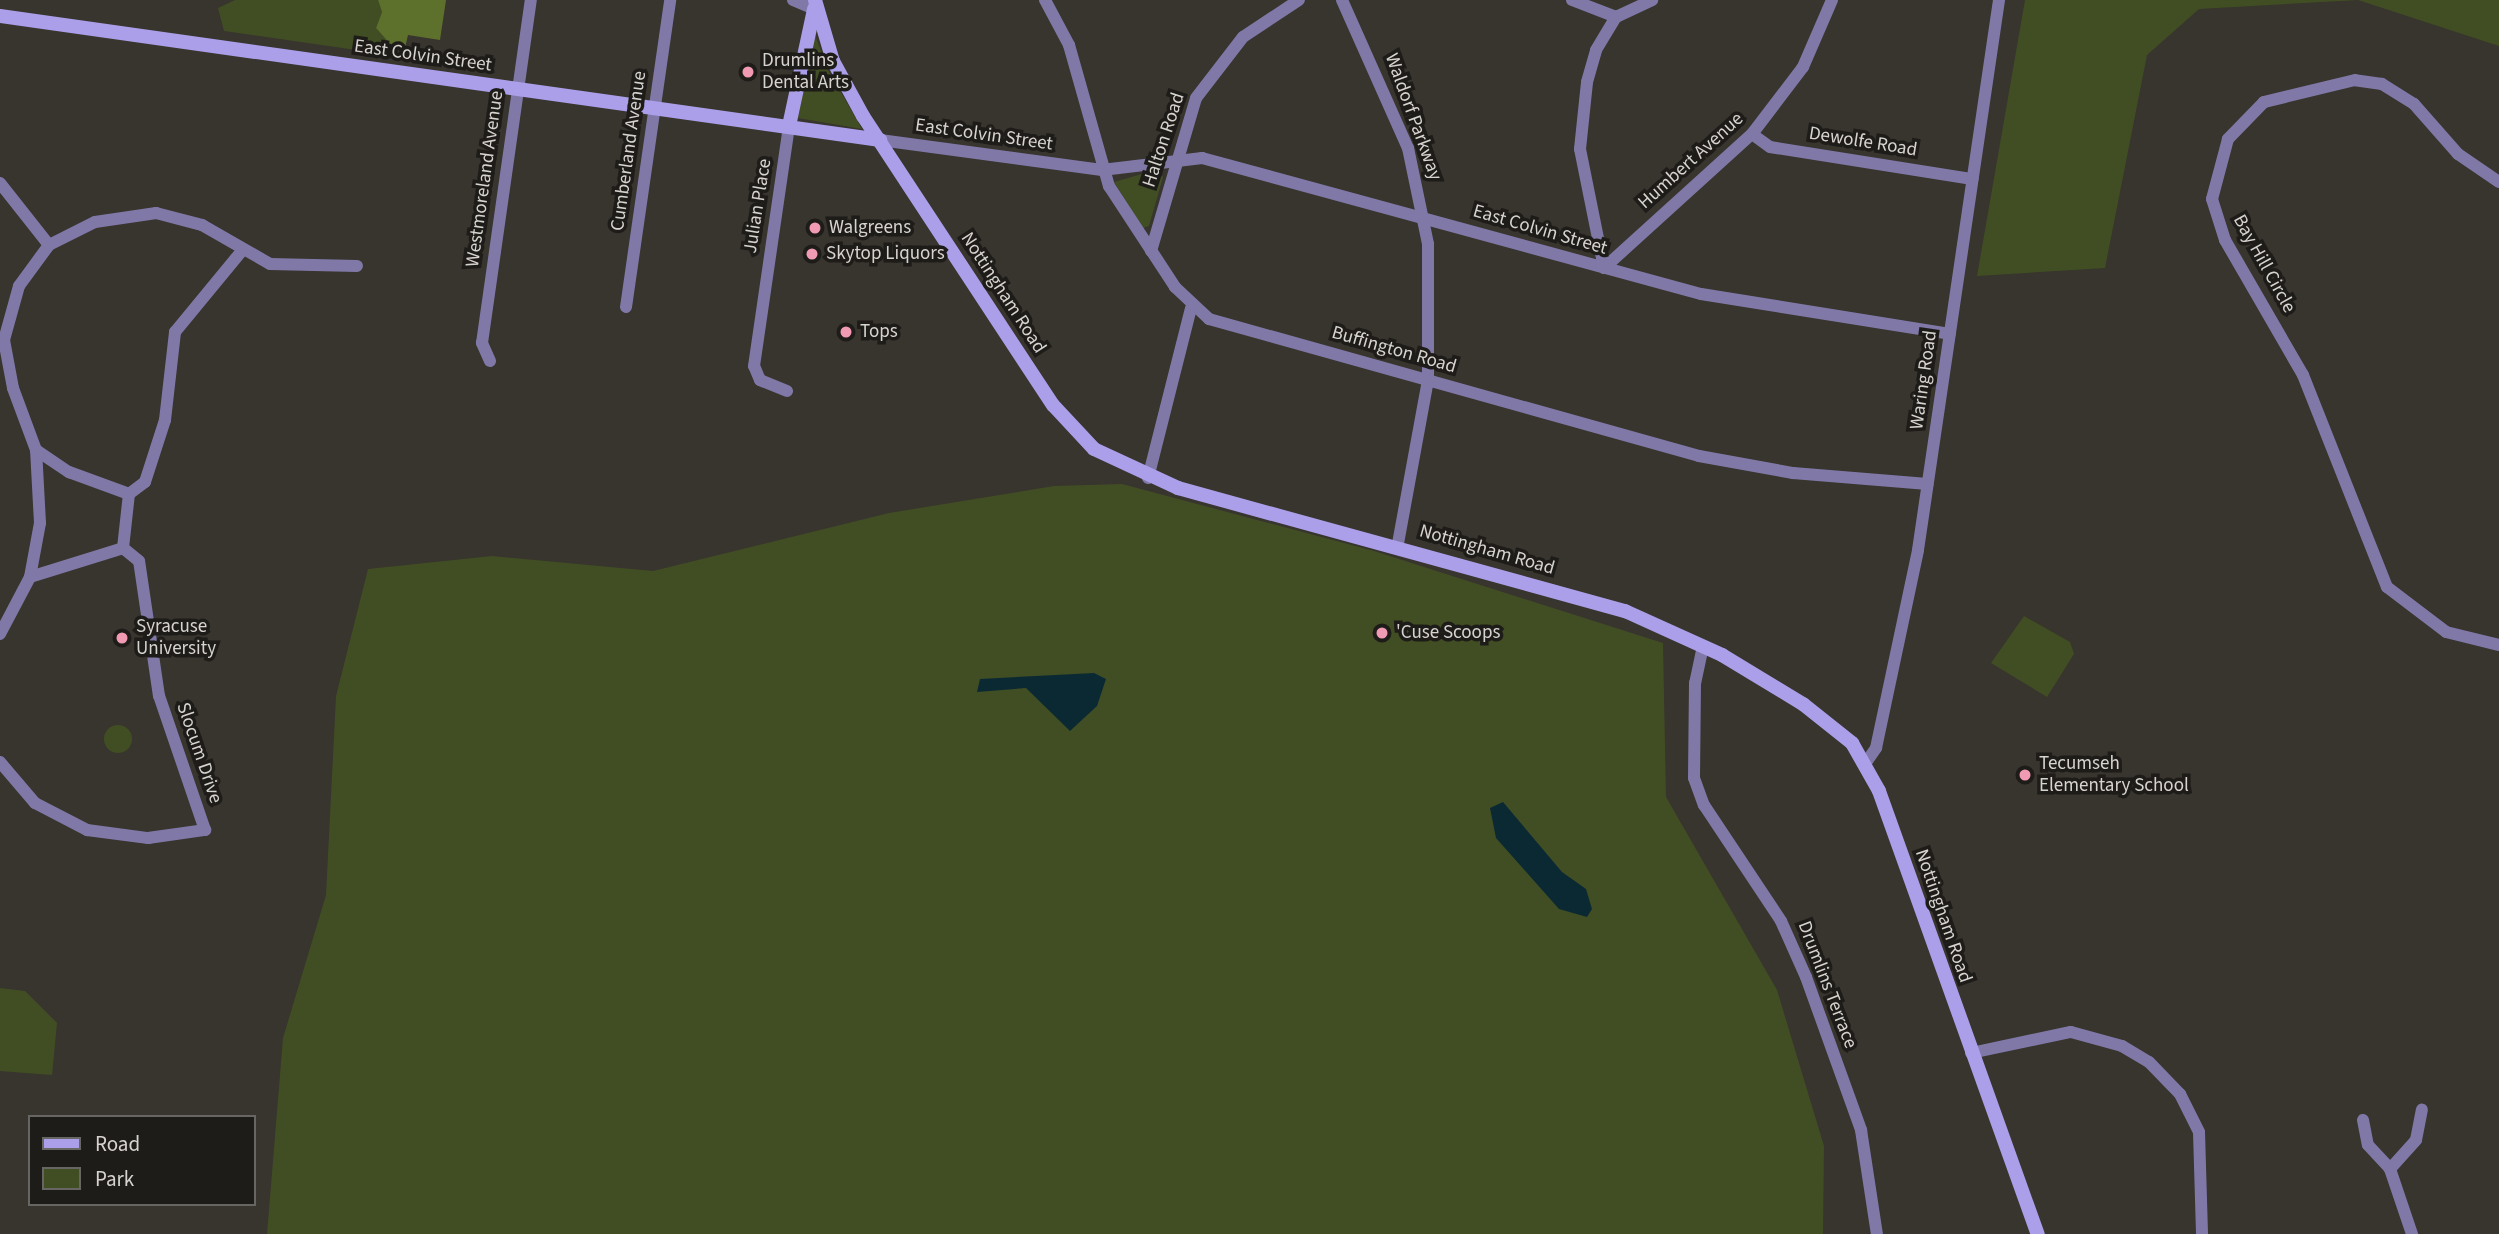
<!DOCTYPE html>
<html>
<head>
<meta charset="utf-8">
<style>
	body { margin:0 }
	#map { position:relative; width:2499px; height:1234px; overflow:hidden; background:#38342e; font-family:"Source Sans 3",sans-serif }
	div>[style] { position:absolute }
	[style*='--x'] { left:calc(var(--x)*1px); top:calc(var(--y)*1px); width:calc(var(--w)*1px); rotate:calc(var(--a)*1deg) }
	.green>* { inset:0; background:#414e23 }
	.round { border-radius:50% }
	.forest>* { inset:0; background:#5d712c }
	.water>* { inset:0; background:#0b2933 }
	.street>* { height:12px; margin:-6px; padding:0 6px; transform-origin:6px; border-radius:6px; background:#8079a8 }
	.secondary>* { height:14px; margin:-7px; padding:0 7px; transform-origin:7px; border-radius:7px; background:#ab9fea }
	.dots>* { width:19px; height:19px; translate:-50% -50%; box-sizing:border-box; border:4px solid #1e1c19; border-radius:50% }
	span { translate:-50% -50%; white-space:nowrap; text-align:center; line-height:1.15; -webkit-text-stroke:7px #1e1c19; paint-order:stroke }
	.street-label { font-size:19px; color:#d7d4d0 }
	.poi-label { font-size:19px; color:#d7d4d0 }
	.left { translate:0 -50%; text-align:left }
	.legend { position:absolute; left:28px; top:1115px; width:228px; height:91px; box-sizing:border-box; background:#1e1c19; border:2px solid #686662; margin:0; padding:9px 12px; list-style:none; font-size:21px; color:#d7d4d0 }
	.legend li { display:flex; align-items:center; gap:14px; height:35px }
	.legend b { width:35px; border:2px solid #686662 }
</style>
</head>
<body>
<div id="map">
	<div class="green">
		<i style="clip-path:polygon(235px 0,378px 0,382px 12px,376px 28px,391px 45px,391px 55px,224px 31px,218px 8px)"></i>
		<i style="clip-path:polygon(2025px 0,2499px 0,2499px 46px,2358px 0,2199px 9px,2147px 55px,2105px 268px,1977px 276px)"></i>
		<i style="clip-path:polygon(814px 32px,828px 70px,862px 129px,798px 118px)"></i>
		<i style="clip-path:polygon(1156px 170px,1163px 177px,1149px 226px,1143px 228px,1114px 182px)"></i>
		<i style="clip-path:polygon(1122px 484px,1374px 551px,1663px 643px,1666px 797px,1777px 990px,1824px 1146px,1823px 1234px,267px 1234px,283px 1038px,326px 895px,336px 696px,368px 569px,492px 556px,653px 571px,889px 513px,1054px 486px)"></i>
		<i style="clip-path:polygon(2024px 616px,2070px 642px,2074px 654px,2047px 697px,1991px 663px)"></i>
		<i class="round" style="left:104px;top:725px;width:28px;height:28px"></i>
		<i style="clip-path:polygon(0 988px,25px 991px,57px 1023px,52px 1075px,0 1071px)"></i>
	</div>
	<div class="forest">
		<i style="clip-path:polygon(378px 0,446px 0,440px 40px,408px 35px,405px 48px,391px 45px,376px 28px,382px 12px)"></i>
	</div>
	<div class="water">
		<i style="clip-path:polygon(1094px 673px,1106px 679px,1097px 706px,1070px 731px,1026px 688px,977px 692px,980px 679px)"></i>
		<i style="clip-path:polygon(1503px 802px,1562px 872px,1586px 889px,1592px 909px,1587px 917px,1559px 909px,1496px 838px,1490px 808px)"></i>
	</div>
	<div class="street">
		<i style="--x:793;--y:0;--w:23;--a:23"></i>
		<i style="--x:1045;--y:0;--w:51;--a:61.9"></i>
		<i style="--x:1069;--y:45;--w:147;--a:74.2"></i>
		<i style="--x:1109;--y:186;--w:121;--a:56.8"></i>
		<i style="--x:1175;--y:287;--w:47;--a:43.3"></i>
		<i style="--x:1209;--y:319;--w:509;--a:15.62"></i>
		<i style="--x:1699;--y:456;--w:96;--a:10.3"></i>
		<i style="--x:1793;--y:473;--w:135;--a:4.7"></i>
		<i style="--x:1342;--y:0;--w:162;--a:66"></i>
		<i style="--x:1408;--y:148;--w:98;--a:78.2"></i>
		<i style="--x:1428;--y:244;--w:136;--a:90"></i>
		<i style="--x:1428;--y:380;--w:167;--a:100.4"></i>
		<i style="--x:1572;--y:0;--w:47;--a:21.1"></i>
		<i style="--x:1752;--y:134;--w:22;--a:36"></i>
		<i style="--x:1770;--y:147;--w:205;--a:9"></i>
		<i style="--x:880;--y:140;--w:224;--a:7.7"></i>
		<i style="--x:1102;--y:170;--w:101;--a:-6.8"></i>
		<i style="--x:1202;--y:158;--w:517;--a:15.25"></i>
		<i style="--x:1701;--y:294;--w:252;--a:9.1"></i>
		<i style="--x:2499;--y:182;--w:50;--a:-145.7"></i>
		<i style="--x:2458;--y:154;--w:67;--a:-131.3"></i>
		<i style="--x:2414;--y:104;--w:38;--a:-148"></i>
		<i style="--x:2382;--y:84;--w:27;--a:-172"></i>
		<i style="--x:2355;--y:80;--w:94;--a:166.4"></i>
		<i style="--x:2264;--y:102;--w:52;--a:134.2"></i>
		<i style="--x:2228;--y:139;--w:62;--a:104.9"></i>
		<i style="--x:2212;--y:199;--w:43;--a:72.4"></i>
		<i style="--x:2225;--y:240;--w:156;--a:60"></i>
		<i style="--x:2303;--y:375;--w:228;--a:68.4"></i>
		<i style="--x:2387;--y:587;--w:74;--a:37.3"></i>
		<i style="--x:2446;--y:632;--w:55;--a:13.8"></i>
		<i style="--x:0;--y:183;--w:79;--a:51.7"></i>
		<i style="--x:1151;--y:251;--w:159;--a:-73.6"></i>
		<i style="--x:1196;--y:98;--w:77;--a:-52.4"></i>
		<i style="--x:1243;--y:37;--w:67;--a:-33.5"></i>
		<i style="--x:1604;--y:268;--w:200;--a:-42.2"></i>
		<i style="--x:1752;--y:134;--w:84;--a:-52.7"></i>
		<i style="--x:1803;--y:67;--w:73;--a:-66.6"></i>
		<i style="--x:1604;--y:268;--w:121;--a:-101.4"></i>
		<i style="--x:1580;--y:149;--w:67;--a:-84"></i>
		<i style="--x:1587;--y:82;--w:33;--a:-74"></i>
		<i style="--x:1596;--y:50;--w:39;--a:-59"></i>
		<i style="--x:1616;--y:17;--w:40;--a:-25"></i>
		<i style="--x:626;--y:307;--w:310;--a:-81.8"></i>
		<i style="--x:490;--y:361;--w:20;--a:-114"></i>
		<i style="--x:482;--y:343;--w:346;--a:-81.9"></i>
		<i style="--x:787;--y:391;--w:29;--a:-158"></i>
		<i style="--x:760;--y:380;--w:15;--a:-113"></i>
		<i style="--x:754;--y:366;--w:243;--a:-81.7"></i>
		<i style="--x:36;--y:450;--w:40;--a:34"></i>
		<i style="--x:69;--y:472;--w:64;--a:20.1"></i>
		<i style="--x:1148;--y:478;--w:175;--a:-75.8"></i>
		<i style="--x:30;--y:577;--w:97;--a:-17.3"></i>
		<i style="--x:0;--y:634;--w:64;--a:-62.2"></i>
		<i style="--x:30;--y:577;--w:55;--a:-79.5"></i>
		<i style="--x:40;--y:523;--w:73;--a:-93.1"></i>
		<i style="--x:36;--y:450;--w:66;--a:-110.4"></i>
		<i style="--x:13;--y:388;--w:49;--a:-100.6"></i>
		<i style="--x:4;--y:340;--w:56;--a:-74.5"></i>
		<i style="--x:19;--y:286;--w:51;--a:-53.8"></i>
		<i style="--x:49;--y:245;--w:51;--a:-26.6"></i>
		<i style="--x:95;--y:222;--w:62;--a:-8.4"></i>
		<i style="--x:156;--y:213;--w:48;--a:14.6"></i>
		<i style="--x:202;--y:225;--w:78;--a:29.8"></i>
		<i style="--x:270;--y:264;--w:87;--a:1.3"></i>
		<i style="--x:1703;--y:646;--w:38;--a:102"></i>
		<i style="--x:1695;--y:683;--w:95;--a:90.6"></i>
		<i style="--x:1694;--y:778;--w:29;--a:70"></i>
		<i style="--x:1704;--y:805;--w:139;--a:56.4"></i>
		<i style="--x:1781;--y:921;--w:61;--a:65.9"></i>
		<i style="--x:1806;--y:977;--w:163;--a:70.2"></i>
		<i style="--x:1861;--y:1130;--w:105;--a:81.3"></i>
		<i style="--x:1867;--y:761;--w:16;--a:-55"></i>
		<i style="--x:1876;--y:748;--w:202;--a:-78"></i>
		<i style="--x:1918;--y:550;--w:556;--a:-81.62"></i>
		<i style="--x:0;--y:762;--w:54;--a:49.5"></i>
		<i style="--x:35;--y:803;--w:59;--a:27.4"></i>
		<i style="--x:87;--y:830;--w:62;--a:7.5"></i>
		<i style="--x:148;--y:838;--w:58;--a:-8"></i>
		<i style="--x:205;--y:830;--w:142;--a:-108.9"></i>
		<i style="--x:159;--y:696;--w:136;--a:-98.4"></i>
		<i style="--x:139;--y:561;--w:21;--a:-141"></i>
		<i style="--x:123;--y:548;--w:54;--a:-83.7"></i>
		<i style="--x:129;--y:494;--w:20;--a:-37"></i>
		<i style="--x:145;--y:482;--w:65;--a:-72.1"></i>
		<i style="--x:165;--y:420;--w:89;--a:-83.5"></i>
		<i style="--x:175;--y:332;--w:104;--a:-50.5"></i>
		<i style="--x:1971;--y:1053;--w:102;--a:-11.9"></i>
		<i style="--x:2071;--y:1032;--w:53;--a:15.4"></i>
		<i style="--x:2122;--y:1046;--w:31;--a:31"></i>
		<i style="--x:2149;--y:1062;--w:45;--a:45.9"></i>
		<i style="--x:2180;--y:1094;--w:42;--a:63.4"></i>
		<i style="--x:2199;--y:1132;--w:102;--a:88.3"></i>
		<i style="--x:2363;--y:1120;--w:25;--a:79"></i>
		<i style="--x:2368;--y:1145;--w:33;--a:47"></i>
		<i style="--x:2390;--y:1169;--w:39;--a:-48"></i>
		<i style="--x:2416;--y:1140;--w:31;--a:-79"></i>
		<i style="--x:2390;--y:1169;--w:69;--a:71.3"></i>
	</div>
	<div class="secondary">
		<i style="--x:815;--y:0;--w:64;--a:73.6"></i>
		<i style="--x:833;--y:61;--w:63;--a:61.4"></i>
		<i style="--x:863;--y:116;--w:346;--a:56.7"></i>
		<i style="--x:1053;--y:405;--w:60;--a:47"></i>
		<i style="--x:1094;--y:449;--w:93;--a:24.9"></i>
		<i style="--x:1178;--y:488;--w:464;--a:15.4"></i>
		<i style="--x:1625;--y:611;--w:107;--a:24.4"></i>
		<i style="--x:1722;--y:655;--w:95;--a:31.2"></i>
		<i style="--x:1803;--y:704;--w:63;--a:38.5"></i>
		<i style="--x:1852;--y:743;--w:55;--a:60.6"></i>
		<i style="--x:1879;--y:791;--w:471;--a:70.3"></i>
		<i style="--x:0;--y:16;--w:889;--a:8.02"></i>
		<i style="--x:789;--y:126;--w:120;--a:-77.9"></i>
	</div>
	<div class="dots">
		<i style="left:748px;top:72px;background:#f19ab4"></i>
		<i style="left:815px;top:228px;background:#f19ab4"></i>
		<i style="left:812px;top:254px;background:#f19ab4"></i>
		<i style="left:846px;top:332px;background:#f19ab4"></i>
		<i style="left:1382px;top:633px;background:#f19ab4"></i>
		<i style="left:122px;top:638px;background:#f19ab4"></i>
		<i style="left:2025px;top:775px;background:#f19ab4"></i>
	</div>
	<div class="street-label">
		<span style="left:423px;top:56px;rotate:8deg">East Colvin Street</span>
		<span style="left:1413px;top:117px;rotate:70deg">Waldorf Parkway</span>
		<span style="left:984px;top:135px;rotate:8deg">East Colvin Street</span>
		<span style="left:1164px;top:140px;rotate:-72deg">Halton Road</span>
		<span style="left:1863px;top:142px;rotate:9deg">Dewolfe Road</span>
		<span style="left:629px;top:151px;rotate:-82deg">Cumberland Avenue</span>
		<span style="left:1691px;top:161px;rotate:-42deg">Humbert Avenue</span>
		<span style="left:485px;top:179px;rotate:-82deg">Westmoreland Avenue</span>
		<span style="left:758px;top:206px;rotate:-81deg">Julian Place</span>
		<span style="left:1540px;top:230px;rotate:16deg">East Colvin Street</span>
		<span style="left:2264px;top:264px;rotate:61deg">Bay Hill Circle</span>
		<span style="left:1003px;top:293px;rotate:57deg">Nottingham Road</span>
		<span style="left:1394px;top:350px;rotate:16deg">Buffington Road</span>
		<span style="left:1924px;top:380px;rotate:-82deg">Waring Road</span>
		<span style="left:1487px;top:550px;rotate:16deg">Nottingham Road</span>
		<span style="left:199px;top:753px;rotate:71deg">Slocum Drive</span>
		<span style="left:1943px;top:916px;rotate:71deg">Nottingham Road</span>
		<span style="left:1827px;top:985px;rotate:69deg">Drumlins Terrace</span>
	</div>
	<div class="poi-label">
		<span class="left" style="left:762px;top:72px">Drumlins<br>Dental Arts</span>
		<span class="left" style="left:829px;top:228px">Walgreens</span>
		<span class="left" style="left:826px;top:254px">Skytop Liquors</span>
		<span class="left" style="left:860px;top:332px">Tops</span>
		<span class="left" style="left:136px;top:638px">Syracuse<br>University</span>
		<span class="left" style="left:1396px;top:633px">'Cuse Scoops</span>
		<span class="left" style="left:2039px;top:775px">Tecumseh<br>Elementary School</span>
	</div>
	<ul class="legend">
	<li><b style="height:9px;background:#ab9fea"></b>Road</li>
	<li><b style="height:19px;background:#414e23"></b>Park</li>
	</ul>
</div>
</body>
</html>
